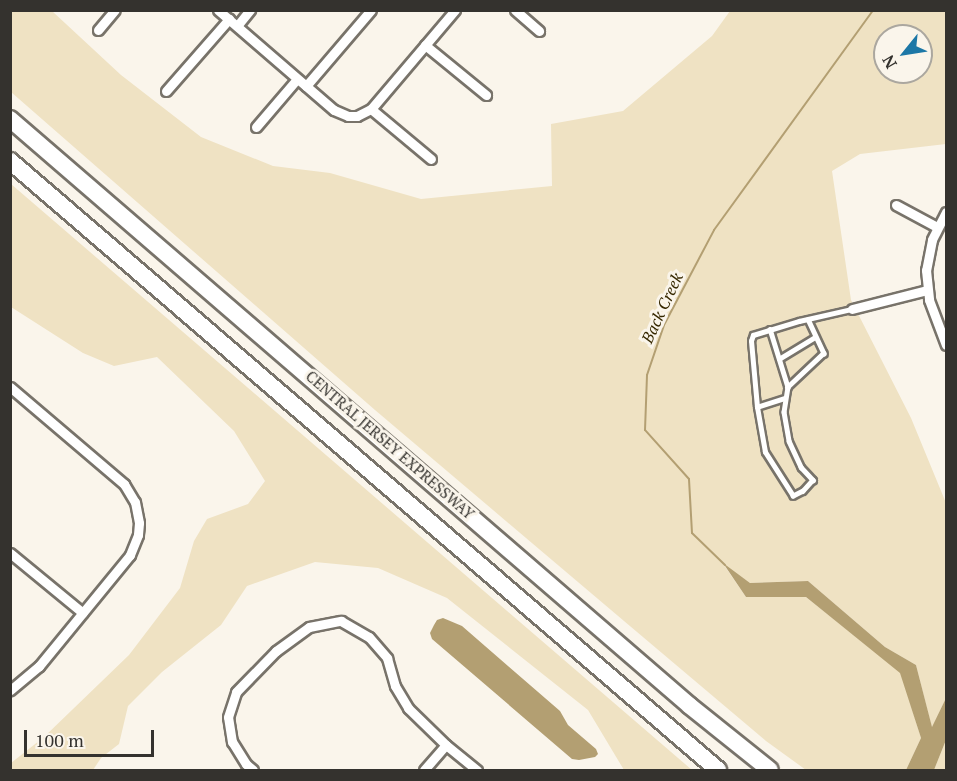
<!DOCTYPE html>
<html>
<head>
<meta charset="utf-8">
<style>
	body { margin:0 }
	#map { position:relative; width:957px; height:781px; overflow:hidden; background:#faf5eb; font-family:"PT Serif",serif }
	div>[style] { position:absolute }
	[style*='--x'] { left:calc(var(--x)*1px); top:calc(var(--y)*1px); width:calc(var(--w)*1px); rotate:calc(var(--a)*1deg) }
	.green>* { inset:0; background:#efe2c3 }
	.water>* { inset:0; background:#b39f72 }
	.stream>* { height:2px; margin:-1px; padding:0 1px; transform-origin:1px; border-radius:1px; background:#b39f72 }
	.roads { filter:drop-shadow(2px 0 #78736a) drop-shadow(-2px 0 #78736a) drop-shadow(0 2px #78736a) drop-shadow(0 -2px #78736a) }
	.service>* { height:4.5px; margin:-2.25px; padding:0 2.25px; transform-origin:2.25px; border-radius:2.25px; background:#fff }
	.minor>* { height:9px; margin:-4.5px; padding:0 4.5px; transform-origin:4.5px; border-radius:4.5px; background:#fff }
	.motorway>* { height:16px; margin:-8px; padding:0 8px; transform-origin:8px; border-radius:8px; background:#fff }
	span { translate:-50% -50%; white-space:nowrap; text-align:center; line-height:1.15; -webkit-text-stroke:6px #faf5eb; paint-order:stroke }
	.street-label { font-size:15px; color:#34322e }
	.water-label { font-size:16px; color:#362801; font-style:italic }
	.frame { position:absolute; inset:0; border:12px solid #34322e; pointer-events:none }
	.north { position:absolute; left:873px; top:24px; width:60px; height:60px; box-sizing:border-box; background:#faf5eb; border:2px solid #aba79f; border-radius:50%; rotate:240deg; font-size:16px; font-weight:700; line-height:24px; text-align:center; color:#34322e }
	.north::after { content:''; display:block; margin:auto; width:21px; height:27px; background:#1c77a6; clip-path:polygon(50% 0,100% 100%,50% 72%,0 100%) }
	.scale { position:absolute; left:24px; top:730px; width:130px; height:27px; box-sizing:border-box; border:3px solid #34322e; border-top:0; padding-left:8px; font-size:18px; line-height:21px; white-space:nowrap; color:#34322e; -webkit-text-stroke:4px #faf5eb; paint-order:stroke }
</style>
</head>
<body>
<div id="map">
	<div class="green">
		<i style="clip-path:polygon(evenodd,11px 11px,52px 11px,121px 75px,201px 137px,273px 166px,330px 173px,421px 199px,552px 186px,551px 124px,623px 111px,712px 36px,730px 11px,946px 11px,946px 144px,860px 154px,832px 171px,851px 300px,911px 418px,946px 503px,946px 698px,932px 728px,916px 665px,885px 647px,808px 581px,750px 583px,724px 565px,746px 597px,806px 597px,901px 673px,921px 738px,906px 770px,806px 770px,766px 741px,624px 621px,375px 410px,11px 92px,11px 11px,885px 36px,921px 36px,921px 72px,885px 72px,885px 36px)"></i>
		<i style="clip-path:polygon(11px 184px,692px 770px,624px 770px,588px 710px,447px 598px,378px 568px,315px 562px,247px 586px,221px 625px,162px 672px,128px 706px,119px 744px,101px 758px,93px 770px,11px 770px,11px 763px,44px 737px,129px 655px,180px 588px,194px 541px,207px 519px,248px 504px,265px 481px,234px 431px,157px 357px,114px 366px,83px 353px,11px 307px)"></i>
		<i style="clip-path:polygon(946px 740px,946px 770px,934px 770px)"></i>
	</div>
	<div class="water">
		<i style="clip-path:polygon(723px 563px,750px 583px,808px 581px,885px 647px,916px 665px,932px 727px,946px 698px,946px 740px,934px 770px,906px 770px,921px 738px,900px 673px,806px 597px,746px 597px)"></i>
		<i style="clip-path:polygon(443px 618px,462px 626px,560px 711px,568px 725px,596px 749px,598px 754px,595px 757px,579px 760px,572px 759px,432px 639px,430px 633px,434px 625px,437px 620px)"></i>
	</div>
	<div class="stream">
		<i style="--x:725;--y:565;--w:46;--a:-135.9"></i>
		<i style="--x:692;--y:533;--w:54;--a:-93.2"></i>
		<i style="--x:689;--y:479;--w:66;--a:-131.9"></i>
		<i style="--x:645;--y:430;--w:55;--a:-87.9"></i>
		<i style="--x:647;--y:375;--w:53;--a:-71.2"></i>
		<i style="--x:664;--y:325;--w:107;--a:-62.2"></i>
		<i style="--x:714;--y:230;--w:271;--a:-54.1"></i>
	</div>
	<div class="roads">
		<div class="service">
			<i style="--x:808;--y:319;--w:38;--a:65"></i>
			<i style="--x:824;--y:353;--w:50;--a:136.6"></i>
			<i style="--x:788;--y:387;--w:25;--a:99"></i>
			<i style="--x:784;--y:412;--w:29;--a:80"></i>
			<i style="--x:789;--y:441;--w:29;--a:65"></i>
			<i style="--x:801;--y:467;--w:18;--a:47"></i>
			<i style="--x:813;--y:480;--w:15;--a:132"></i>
			<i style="--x:803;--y:491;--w:11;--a:153"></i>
			<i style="--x:793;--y:496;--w:52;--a:-122.5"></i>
			<i style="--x:765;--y:452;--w:46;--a:-100.1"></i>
			<i style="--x:757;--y:407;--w:66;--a:-95.2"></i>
			<i style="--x:751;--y:341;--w:6;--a:-72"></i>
			<i style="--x:753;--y:335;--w:48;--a:-16.9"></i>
			<i style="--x:799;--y:321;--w:54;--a:-12.8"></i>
			<i style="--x:770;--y:329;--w:61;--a:72.8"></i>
			<i style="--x:779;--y:359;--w:42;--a:-31.4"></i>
			<i style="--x:757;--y:407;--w:29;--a:-18"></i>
		</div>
		<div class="minor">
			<i style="--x:218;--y:10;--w:153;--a:40.8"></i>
			<i style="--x:334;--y:110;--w:15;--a:23"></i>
			<i style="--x:348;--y:116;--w:9;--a:0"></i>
			<i style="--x:357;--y:116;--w:16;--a:-27"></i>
			<i style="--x:371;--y:109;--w:130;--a:-49.7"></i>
			<i style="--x:515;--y:10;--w:32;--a:41"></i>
			<i style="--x:237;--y:26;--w:21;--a:-51"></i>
			<i style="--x:98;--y:30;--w:26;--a:-50"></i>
			<i style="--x:425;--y:45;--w:79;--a:39.3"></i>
			<i style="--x:306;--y:86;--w:100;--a:-49.5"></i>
			<i style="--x:166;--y:91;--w:96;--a:-48.8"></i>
			<i style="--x:371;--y:109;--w:78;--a:39.8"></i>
			<i style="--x:256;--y:127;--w:63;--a:-49.5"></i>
			<i style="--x:896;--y:205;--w:47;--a:28.2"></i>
			<i style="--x:946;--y:212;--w:31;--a:117"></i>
			<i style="--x:932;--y:240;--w:31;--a:101"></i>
			<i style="--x:926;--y:270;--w:30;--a:84"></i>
			<i style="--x:929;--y:300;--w:48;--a:69.3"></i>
			<i style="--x:852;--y:309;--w:77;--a:-14.2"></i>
			<i style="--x:10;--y:387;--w:150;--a:40.4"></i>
			<i style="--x:124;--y:484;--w:21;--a:59"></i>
			<i style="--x:135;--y:502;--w:21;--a:79"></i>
			<i style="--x:139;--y:523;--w:12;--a:95"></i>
			<i style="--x:138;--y:535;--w:22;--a:112"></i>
			<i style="--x:130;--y:555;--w:144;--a:129.3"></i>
			<i style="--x:39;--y:666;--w:38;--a:140"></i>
			<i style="--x:10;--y:553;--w:94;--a:39.4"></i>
			<i style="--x:253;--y:770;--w:9;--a:-139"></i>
			<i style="--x:246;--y:764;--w:26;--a:-122"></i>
			<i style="--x:232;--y:742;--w:25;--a:-99"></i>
			<i style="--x:228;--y:717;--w:26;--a:-72"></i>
			<i style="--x:236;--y:692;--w:57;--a:-45.7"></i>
			<i style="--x:276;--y:651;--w:41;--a:-36"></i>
			<i style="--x:309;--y:627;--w:33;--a:-11"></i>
			<i style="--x:341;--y:621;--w:32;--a:30"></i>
			<i style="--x:369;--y:637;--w:28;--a:49"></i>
			<i style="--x:387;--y:658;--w:29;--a:74"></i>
			<i style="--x:395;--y:686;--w:26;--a:59"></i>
			<i style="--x:408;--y:708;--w:53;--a:44.2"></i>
			<i style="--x:424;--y:770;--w:33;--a:-49"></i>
			<i style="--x:446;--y:745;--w:40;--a:39"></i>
		</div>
		<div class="motorway">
			<i style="--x:10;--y:119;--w:898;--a:40.8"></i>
			<i style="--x:690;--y:706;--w:102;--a:38.7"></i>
			<i style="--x:10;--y:161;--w:934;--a:40.7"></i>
		</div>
	</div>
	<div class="street-label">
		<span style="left:390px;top:445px;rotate:41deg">CENTRAL JERSEY EXPRESSWAY</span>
	</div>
	<div class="water-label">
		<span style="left:662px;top:308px;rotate:-65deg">Back Creek</span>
	</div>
	<div class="frame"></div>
	<div class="north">N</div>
	<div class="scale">100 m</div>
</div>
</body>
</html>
